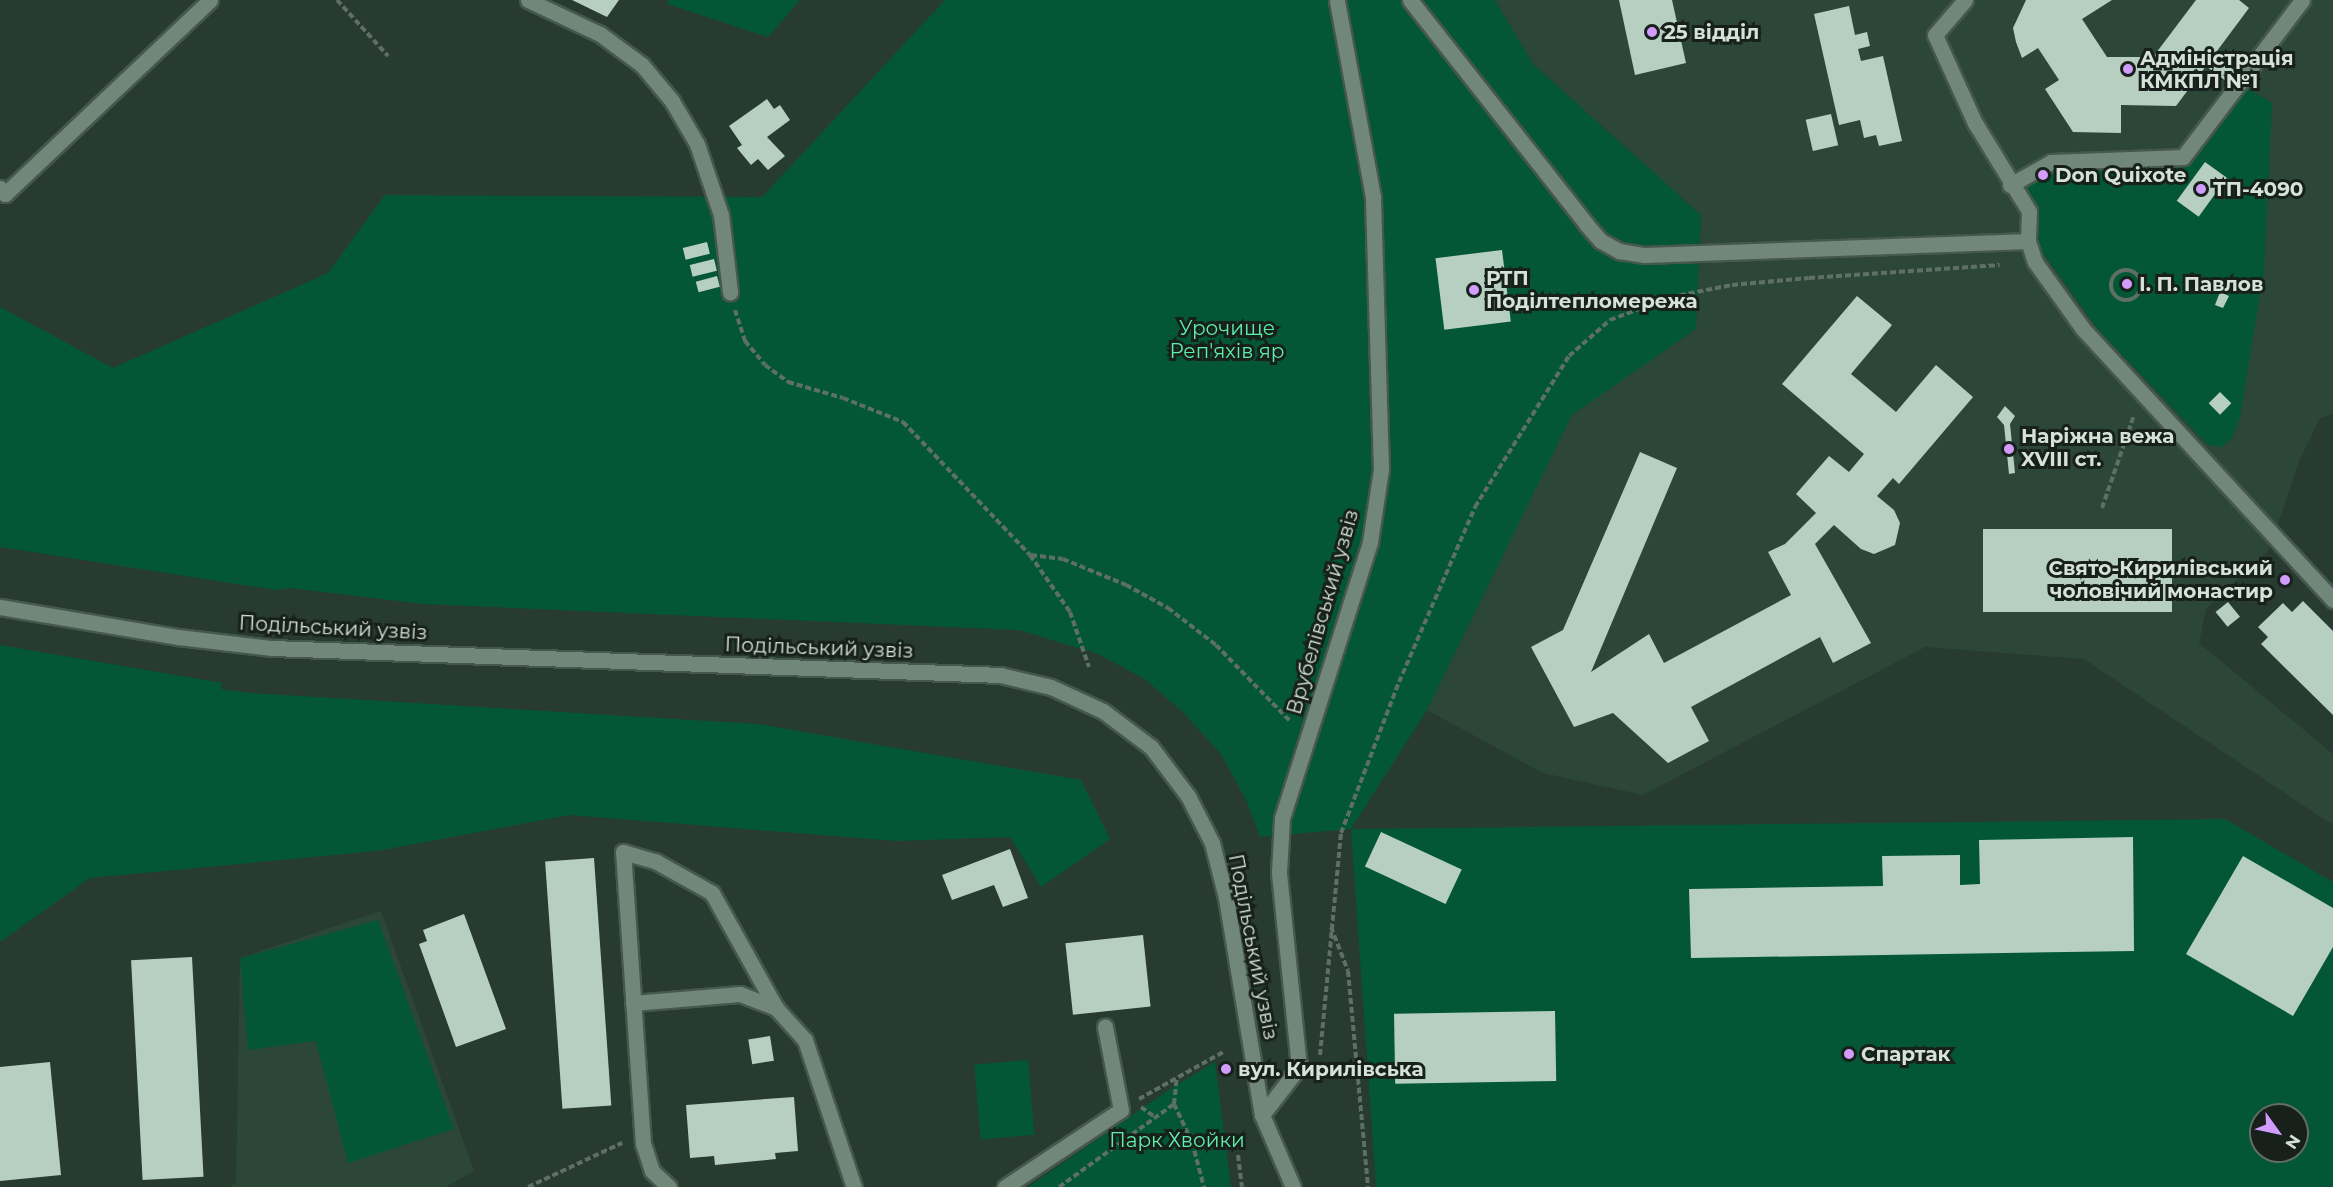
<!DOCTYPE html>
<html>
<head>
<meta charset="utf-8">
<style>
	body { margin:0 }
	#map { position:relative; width:2333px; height:1187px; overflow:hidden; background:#273b30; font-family:Montserrat,sans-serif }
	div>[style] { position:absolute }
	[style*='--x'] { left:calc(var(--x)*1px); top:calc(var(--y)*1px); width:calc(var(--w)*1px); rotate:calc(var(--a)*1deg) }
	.built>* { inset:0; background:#2c4738 }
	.green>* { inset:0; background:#035736; transform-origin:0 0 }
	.building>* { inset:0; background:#b7cfc0; transform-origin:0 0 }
	.path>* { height:4px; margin-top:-2px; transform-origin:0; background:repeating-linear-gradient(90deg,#5e6f65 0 6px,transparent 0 9px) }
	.path>.ring { margin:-2px; padding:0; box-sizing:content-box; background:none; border:4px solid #5e6f65; border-radius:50% }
	.roads { filter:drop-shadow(2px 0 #46574e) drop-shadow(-2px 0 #46574e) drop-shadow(0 2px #46574e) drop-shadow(0 -2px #46574e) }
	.service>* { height:15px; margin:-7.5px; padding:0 7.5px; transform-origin:7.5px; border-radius:7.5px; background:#71877a }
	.minor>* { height:15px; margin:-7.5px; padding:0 7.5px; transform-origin:7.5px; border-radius:7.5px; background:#71877a }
	.tertiary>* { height:15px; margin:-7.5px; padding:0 7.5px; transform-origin:7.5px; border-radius:7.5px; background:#71877a }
	.dots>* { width:16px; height:16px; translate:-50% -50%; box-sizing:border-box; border:3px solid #17201b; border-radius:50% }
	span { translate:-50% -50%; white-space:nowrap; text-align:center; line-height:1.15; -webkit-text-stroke:6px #17201b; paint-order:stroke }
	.poi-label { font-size:20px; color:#d5e1d9; font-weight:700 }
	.left { translate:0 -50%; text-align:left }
	.right { translate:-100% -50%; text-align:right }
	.park-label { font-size:20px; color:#5eeea9 }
	.street-label { font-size:20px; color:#d5e1d9 }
	.north { position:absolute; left:2249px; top:1103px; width:60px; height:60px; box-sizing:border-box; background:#17201b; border:2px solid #636d67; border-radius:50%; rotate:123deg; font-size:16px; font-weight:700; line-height:24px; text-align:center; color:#d5e1d9 }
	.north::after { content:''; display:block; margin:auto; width:21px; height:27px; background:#d29cfd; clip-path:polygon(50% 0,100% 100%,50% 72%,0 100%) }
</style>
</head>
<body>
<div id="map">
	<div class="built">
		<i style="clip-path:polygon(1495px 0,2333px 0,2333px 414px,2320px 418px,2299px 461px,2269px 550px,2206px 609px,2199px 643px,2333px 754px,2333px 825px,2084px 659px,1925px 647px,1643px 795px,1543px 773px,1427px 710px,1572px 414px,1696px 328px,1701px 215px,1533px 64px)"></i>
		<i style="clip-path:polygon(381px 911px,474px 1171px,445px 1187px,231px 1187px,236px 1182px,240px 958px)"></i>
	</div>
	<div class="green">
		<i style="clip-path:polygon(669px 0,800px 0,768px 37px,667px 4px)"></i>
		<i style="clip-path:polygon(evenodd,945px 0,1495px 0,1533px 64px,1701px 215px,1696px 329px,1572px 415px,1427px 710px,1351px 829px,2225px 819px,2333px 882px,2333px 1187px,1376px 1187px,1351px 829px,1260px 837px,1247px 802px,1221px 754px,1182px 711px,1143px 678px,1098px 654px,1019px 630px,423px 604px,290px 588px,276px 590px,0 547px,0 307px,113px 368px,328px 273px,385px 195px,762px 197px,945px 0,2261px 1115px,2297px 1115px,2297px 1151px,2261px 1151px,2261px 1115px)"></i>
		<i style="clip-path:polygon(2247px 88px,2272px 103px,2264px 270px,2240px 417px,2232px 438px,2222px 447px,2208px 445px,2099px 331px,2036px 243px,2040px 216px,2024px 189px,2053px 174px,2193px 162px)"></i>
		<i style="clip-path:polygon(0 645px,222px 683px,221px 689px,250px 693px,758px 724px,1081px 780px,1110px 839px,1041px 887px,1010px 837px,896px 841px,570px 815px,377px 851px,90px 878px,0 942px)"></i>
		<i style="clip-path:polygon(378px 920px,454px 1129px,348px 1163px,316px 1041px,248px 1050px,240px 958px)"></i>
		<i style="left:1028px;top:1060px;width:75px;height:54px;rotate:85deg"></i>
		<i style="clip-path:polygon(1215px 1062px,1231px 1187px,1028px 1187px,1173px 1087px)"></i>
	</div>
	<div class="building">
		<i style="clip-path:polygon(572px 0,619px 0,607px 17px)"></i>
		<i style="clip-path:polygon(1619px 0,1672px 0,1686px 63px,1635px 75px)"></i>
		<i style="clip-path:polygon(2026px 0,2112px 0,2082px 19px,2107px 57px,2153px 57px,2196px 0,2239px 0,2249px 8px,2214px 55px,2235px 71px,2227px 82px,2206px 66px,2176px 106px,2121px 105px,2121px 133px,2073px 132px,2045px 89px,2059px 80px,2038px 48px,2022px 58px,2016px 42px,2013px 28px)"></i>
		<i style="clip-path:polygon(1849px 6px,1855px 35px,1867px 32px,1870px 46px,1858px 49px,1861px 61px,1883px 56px,1902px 141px,1879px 146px,1876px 135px,1864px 138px,1860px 120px,1839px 125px,1814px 14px)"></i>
		<i style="clip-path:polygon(767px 99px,774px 109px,780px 105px,790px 120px,767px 137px,785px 156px,768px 170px,758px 159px,751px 165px,737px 148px,742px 145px,729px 126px)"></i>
		<i style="left:1831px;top:114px;width:32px;height:26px;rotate:77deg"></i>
		<i style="left:2205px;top:162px;width:27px;height:48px;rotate:36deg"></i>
		<i style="left:707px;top:242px;width:12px;height:25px;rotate:76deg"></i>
		<i style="left:1502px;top:250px;width:72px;height:67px;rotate:83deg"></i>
		<i style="left:714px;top:259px;width:12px;height:25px;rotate:76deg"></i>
		<i style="left:717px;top:276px;width:11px;height:22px;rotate:75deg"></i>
		<i style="clip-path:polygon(2220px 292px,2229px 296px,2223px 308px,2215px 305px)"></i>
		<i style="clip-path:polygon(1857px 296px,1892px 325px,1851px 374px,1896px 412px,1936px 365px,1973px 397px,1899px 484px,1893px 478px,1877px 496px,1894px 510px,1900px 523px,1895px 545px,1874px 554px,1861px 549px,1834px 525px,1815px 544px,1871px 643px,1833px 663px,1820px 637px,1691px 707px,1709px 741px,1668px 763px,1613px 713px,1574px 727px,1531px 647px,1563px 630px,1640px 452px,1677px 468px,1591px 672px,1649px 634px,1664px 663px,1791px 595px,1768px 552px,1785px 544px,1816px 513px,1796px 494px,1829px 456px,1849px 472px,1864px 454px,1782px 384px)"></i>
		<i style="left:2220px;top:392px;width:16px;height:16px;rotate:45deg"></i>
		<i style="clip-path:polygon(2005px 406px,2015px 416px,2010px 424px,2015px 473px,2009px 474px,2004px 425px,1997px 417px)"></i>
		<i style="left:2172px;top:529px;width:83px;height:189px;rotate:90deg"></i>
		<i style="clip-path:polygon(2303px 601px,2333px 631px,2333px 715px,2261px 644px,2268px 637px,2258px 627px,2283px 603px,2292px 612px)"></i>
		<i style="left:2228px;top:602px;width:19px;height:16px;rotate:51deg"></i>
		<i style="left:1381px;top:832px;width:89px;height:38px;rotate:25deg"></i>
		<i style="clip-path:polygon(2133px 837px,2134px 951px,1691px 958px,1689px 889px,1883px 886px,1882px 856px,1960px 855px,1960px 885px,1980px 884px,1979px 840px)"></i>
		<i style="clip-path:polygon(1010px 849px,1028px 898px,1003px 907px,994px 885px,952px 900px,942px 875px)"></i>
		<i style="clip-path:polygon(2243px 856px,2333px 908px,2333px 947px,2293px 1016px,2186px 954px)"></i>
		<i style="left:594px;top:858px;width:248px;height:49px;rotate:86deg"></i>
		<i style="clip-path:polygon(464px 914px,506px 1029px,456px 1047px,419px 944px,427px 941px,423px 930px)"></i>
		<i style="left:1143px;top:935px;width:72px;height:78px;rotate:84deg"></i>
		<i style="left:192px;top:957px;width:220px;height:61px;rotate:87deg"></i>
		<i style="left:1555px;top:1011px;width:70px;height:161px;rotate:89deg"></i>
		<i style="left:770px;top:1036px;width:25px;height:22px;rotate:81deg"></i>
		<i style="clip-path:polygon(50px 1062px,61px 1175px,0 1181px,0 1067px)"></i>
		<i style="clip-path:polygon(794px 1097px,798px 1151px,775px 1153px,776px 1159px,715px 1165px,714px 1156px,690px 1158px,686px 1105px)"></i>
	</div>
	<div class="path">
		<i style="--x:337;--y:0;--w:76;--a:47.7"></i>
		<i class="ring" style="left:2111px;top:270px;width:26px;height:26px"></i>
		<i style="--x:735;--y:310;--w:33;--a:72"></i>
		<i style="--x:745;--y:341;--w:31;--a:50"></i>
		<i style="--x:765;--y:365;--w:29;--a:36"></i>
		<i style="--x:788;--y:382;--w:57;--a:16.2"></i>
		<i style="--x:843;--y:398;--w:65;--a:21.8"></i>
		<i style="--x:903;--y:422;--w:184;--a:46.3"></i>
		<i style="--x:1030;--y:555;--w:70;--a:54.9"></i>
		<i style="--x:1070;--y:612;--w:58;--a:70.9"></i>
		<i style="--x:2102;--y:508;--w:98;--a:-71"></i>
		<i style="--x:1031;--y:555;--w:32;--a:7"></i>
		<i style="--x:1063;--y:559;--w:68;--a:22.4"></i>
		<i style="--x:1126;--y:585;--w:48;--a:28.7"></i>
		<i style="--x:1168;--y:608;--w:61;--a:37.6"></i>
		<i style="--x:1216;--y:645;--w:107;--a:45.8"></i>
		<i style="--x:1331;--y:927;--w:47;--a:68.9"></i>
		<i style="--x:1348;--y:971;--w:217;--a:84.7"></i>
		<i style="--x:1320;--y:1055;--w:223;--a:-84.6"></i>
		<i style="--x:1341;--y:833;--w:162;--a:-69"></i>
		<i style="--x:1399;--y:682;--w:191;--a:-66.5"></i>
		<i style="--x:1475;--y:507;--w:178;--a:-58.1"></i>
		<i style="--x:1569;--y:356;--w:55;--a:-41.3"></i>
		<i style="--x:1610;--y:320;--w:65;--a:-20.7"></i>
		<i style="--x:1671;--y:297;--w:62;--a:-11.1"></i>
		<i style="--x:1732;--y:285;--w:77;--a:-5.2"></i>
		<i style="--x:1809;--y:278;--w:191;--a:-3.9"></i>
		<i style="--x:1139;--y:1099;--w:96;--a:-29.2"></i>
		<i style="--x:1174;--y:1104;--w:27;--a:-84"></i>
		<i style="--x:1141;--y:1107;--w:17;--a:36"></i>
		<i style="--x:1238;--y:1155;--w:32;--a:83"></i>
		<i style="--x:528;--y:1187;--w:104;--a:-25.1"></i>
		<i style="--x:1059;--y:1187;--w:142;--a:-35.8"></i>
		<i style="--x:1174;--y:1104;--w:42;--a:64.7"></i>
		<i style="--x:1192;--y:1142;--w:47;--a:75.1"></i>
	</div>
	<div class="roads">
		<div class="service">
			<i style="--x:1410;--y:0;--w:285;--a:51.8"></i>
			<i style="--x:1586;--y:224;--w:23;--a:49"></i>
			<i style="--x:1601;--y:241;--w:21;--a:29"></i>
			<i style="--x:1619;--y:251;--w:26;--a:9"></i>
			<i style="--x:1645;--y:255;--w:383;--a:-2.1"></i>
			<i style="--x:1965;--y:0;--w:46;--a:130.6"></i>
			<i style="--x:1935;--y:35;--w:97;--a:65.6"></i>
			<i style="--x:1975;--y:123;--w:103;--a:58.5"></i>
			<i style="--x:2029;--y:211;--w:30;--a:92"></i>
			<i style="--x:2028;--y:241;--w:22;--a:72"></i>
			<i style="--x:2035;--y:262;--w:82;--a:54.4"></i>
			<i style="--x:2083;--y:329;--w:369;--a:47.3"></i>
			<i style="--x:2010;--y:185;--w:47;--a:-29.3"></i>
			<i style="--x:2051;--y:162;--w:132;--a:-2.2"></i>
			<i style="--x:2183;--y:157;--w:197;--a:-52.8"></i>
			<i style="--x:0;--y:188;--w:8;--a:50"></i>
			<i style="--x:5;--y:194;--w:282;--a:-43.4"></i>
			<i style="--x:633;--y:1003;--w:107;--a:-4.8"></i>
			<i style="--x:740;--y:994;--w:39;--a:21"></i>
			<i style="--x:776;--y:1008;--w:43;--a:47.8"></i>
			<i style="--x:805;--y:1040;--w:155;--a:71.6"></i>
			<i style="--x:1262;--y:1115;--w:61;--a:-52.4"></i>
			<i style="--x:1299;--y:1067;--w:196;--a:-95.9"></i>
			<i style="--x:1279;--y:872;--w:54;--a:-86.8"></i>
			<i style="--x:1282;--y:818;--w:290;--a:-72.3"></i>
			<i style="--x:1370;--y:542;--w:74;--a:-81.4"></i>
			<i style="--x:1381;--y:469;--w:272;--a:-91.7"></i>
			<i style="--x:1373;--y:197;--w:200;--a:-100.4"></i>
			<i style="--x:669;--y:1187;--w:23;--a:-137"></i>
			<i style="--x:652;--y:1171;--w:28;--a:-108"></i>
			<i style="--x:643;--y:1144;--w:293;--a:-93.9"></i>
			<i style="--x:623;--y:852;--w:33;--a:16"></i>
			<i style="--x:655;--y:861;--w:65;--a:29.3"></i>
			<i style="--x:712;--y:893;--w:132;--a:60.9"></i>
			<i style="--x:1005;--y:1187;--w:139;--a:-33.6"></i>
			<i style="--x:1121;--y:1110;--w:85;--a:-100.9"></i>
		</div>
		<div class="minor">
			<i style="--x:528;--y:0;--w:80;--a:25.3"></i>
			<i style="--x:600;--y:34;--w:52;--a:36.4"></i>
			<i style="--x:642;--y:65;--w:47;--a:50.2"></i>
			<i style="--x:672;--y:101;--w:50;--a:59.8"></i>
			<i style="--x:697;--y:144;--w:75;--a:71.3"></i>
			<i style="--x:721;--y:215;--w:78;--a:83.3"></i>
		</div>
		<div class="tertiary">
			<i style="--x:0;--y:607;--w:181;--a:9.6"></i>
			<i style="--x:178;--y:637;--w:95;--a:6.7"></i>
			<i style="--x:272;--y:648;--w:729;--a:2.12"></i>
			<i style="--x:1000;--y:675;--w:52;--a:13.2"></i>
			<i style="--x:1051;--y:687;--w:57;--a:24.8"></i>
			<i style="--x:1103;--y:711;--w:60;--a:36.9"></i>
			<i style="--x:1151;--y:747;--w:61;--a:52.9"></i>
			<i style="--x:1188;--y:796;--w:53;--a:62.9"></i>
			<i style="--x:1212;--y:843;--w:57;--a:75.7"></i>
			<i style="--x:1226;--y:898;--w:220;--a:80.6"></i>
			<i style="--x:1262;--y:1115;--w:78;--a:66.7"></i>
		</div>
	</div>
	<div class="dots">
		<i style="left:1652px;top:32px;background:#d29cfd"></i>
		<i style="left:2128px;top:69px;background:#d29cfd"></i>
		<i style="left:2043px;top:175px;background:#d29cfd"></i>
		<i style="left:2201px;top:189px;background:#d29cfd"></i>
		<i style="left:2127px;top:284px;background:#d29cfd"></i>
		<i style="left:1474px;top:290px;background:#d29cfd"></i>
		<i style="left:2009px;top:449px;background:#d29cfd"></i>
		<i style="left:2285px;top:580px;background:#d29cfd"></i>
		<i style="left:1849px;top:1054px;background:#d29cfd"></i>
		<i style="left:1226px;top:1069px;background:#d29cfd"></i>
	</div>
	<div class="poi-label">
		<span class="left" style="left:1664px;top:32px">25 відділ</span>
		<span class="left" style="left:2140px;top:70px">Адміністрація<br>КМКПЛ №1</span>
		<span class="left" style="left:2055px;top:175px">Don Quixote</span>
		<span class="left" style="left:2213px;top:189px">ТП-4090</span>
		<span class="left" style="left:1486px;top:290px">РТП<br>Поділтепломережа</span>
		<span class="left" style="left:2139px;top:284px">І. П. Павлов</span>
		<span class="left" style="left:2021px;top:448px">Наріжна вежа<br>XVIII ст.</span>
		<span class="right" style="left:2273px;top:580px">Свято-Кирилівський<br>чоловічий монастир</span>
		<span class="left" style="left:1861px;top:1054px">Спартак</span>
		<span class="left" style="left:1238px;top:1069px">вул. Кирилівська</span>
	</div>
	<div class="park-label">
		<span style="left:1227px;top:340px">Урочище<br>Реп'яхів яр</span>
		<span style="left:1177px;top:1140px">Парк Хвойки</span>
	</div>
	<div class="street-label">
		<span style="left:1323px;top:612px;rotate:-74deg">Врубелівський узвіз</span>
		<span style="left:333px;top:628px;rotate:3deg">Подільський узвіз</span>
		<span style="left:819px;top:648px;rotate:2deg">Подільський узвіз</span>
		<span style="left:1253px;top:947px;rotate:79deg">Подільський узвіз</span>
	</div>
	<div class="north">N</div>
</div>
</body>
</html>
